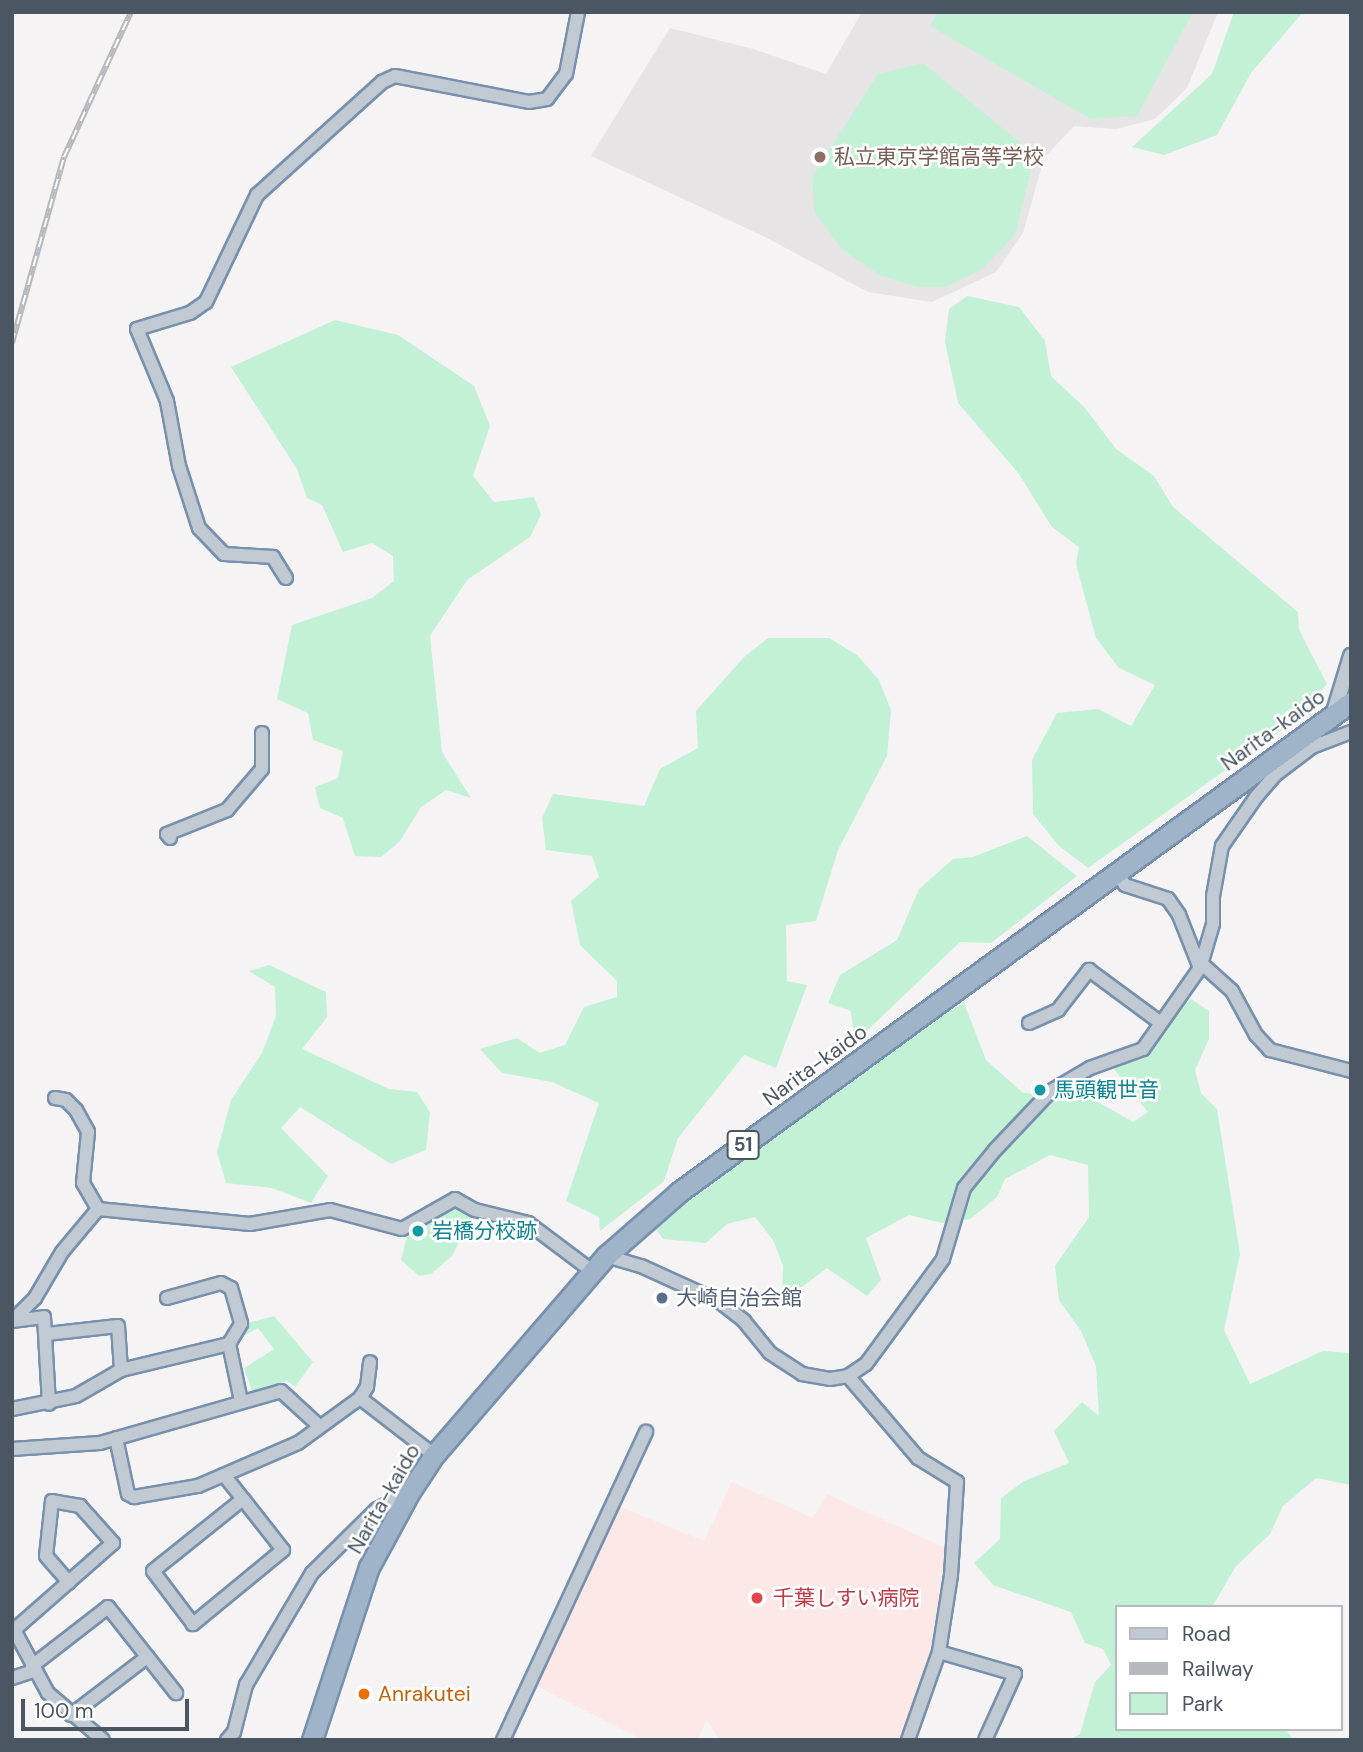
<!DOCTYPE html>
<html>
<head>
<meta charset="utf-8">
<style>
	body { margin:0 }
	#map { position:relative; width:1363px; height:1752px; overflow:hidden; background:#f5f3f3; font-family:"DM Sans","Noto Sans JP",sans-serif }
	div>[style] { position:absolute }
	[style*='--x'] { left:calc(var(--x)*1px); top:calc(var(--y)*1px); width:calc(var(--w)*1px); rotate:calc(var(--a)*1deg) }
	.education>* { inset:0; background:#e6e4e5 }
	.medical>* { inset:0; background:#fce8e6 }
	.green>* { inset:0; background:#c3f1d5 }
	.roads { filter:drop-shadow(2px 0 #7690ad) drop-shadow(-2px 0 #7690ad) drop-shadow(0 2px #7690ad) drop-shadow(0 -2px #7690ad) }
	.minor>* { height:12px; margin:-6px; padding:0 6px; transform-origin:6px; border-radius:6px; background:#c1cad2 }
	.tertiary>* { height:14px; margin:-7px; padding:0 7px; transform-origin:7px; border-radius:7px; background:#c1cad2 }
	.trunk>* { height:19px; margin:-9.5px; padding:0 9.5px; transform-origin:9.5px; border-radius:9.5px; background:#9fb4c9 }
	.rail>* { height:6px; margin-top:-3px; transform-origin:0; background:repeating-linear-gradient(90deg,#fff 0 10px,#b5b8bd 0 20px); box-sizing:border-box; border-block:2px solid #b5b8bd }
	.dots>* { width:19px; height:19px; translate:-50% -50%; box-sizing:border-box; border:4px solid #fff; border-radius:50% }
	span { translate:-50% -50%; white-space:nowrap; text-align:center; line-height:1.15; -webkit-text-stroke:5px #fff; paint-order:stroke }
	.shield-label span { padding:2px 5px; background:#fff; border:2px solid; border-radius:5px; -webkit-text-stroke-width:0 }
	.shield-label { font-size:19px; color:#4a5661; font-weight:700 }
	.education-label { font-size:21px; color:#785e54 }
	.left { translate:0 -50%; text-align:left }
	.street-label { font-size:21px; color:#4a5661 }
	.culture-label { font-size:21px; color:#0d838f }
	.service-label { font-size:21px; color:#4e5e75 }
	.health-label { font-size:21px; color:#be3a42 }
	.food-label { font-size:21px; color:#c56008 }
	.frame { position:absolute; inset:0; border:14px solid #4a5661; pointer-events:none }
	.legend { position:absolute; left:1115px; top:1605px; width:228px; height:126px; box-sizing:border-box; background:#fff; border:2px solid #b7bbc0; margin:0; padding:9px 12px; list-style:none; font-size:21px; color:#4a5661 }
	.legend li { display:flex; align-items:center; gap:14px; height:35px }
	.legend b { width:35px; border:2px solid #b7bbc0 }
	.scale { position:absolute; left:21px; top:1699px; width:168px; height:32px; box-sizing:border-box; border:4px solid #4a5661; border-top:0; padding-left:9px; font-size:21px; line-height:24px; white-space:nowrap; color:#4a5661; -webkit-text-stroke:5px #fff; paint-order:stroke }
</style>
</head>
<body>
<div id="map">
	<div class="education">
		<i style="clip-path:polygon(862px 12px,1218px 12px,1187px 88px,1155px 119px,1116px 129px,1074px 126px,1044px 158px,1023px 233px,996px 272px,932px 302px,868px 292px,767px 238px,591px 156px,670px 28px,753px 49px,826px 74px)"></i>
	</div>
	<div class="medical">
		<i style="clip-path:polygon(732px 1482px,813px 1518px,827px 1494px,945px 1548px,932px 1649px,900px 1740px,719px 1740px,707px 1720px,697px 1740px,643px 1740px,537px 1686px,618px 1506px,704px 1541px)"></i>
	</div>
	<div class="green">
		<i style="clip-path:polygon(938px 12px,1193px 12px,1137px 116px,1091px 119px,930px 26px)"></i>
		<i style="clip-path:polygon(1234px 12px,1303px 12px,1251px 73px,1217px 135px,1164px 155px,1132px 147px,1212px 74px)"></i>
		<i style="clip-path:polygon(923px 63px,1029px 150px,1032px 166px,1015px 235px,981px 270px,945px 287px,918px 287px,879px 275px,841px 248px,815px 213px,812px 177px,878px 74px)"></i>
		<i style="clip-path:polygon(967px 296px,1019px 307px,1045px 341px,1051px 376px,1085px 408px,1116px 449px,1154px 476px,1173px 507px,1298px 612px,1299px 630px,1327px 684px,1290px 724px,1088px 868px,1058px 845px,1033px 814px,1032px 760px,1057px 713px,1098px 709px,1131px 726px,1155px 685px,1119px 668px,1096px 638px,1076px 564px,1079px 547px,1052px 527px,1019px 474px,958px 403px,945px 342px,949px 309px)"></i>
		<i style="clip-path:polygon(335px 320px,398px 335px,474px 386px,490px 426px,473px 476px,494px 502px,534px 497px,541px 515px,530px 537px,467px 580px,430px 636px,442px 752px,471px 798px,446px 790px,421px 807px,400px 841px,381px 857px,355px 856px,343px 818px,320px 808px,315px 787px,338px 778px,343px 751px,313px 740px,308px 713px,277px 699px,292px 625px,372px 598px,394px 581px,393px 556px,372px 543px,343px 552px,322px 505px,307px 498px,297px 469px,231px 367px)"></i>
		<i style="clip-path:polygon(768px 638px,829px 638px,857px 655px,879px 680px,891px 710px,887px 756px,838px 850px,816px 921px,786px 925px,787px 981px,807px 985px,776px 1068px,744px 1055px,678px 1138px,664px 1181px,600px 1231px,599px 1217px,566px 1201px,599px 1103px,552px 1082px,502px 1073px,480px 1049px,517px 1038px,540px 1053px,565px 1045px,584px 1007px,617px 997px,617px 981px,580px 945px,571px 901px,599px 877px,592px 856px,546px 850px,542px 818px,553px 794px,644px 806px,660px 769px,698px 748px,696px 711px,744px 657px)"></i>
		<i style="clip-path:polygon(1027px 836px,1077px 876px,991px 943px,960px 942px,855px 1042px,851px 1011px,828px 1003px,840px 975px,897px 940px,919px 889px,953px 859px,973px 857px)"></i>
		<i style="clip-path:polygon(269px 965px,326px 992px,327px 1017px,302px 1049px,389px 1089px,417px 1092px,430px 1112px,426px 1150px,391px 1164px,300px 1107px,281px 1128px,328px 1176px,311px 1203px,272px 1188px,226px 1183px,217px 1152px,231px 1100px,262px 1053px,276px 1016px,275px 987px,249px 971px)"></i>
		<i style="clip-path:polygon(1191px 999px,1209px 1011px,1209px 1039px,1195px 1070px,1201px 1093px,1217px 1109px,1240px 1254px,1224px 1330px,1250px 1384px,1323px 1351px,1351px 1353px,1351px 1485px,1316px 1478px,1283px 1506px,1270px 1534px,1236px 1566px,1212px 1607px,1116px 1607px,1116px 1729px,1285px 1729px,1294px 1740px,1070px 1740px,1080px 1734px,1095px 1682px,1111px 1665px,1103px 1649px,1085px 1643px,1071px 1612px,993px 1585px,974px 1563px,1000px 1539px,1001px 1498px,1024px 1481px,1069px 1463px,1054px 1431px,1082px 1402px,1099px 1416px,1096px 1366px,1081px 1331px,1059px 1300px,1055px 1266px,1089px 1217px,1088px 1165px,1050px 1155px,1005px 1179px,997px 1197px,970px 1219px,942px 1223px,909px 1215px,866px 1238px,881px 1280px,867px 1296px,827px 1268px,782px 1302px,783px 1266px,773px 1240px,755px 1217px,727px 1224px,706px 1243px,663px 1239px,654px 1226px,891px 1044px,964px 1003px,986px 1060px,1023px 1093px,1089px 1097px,1133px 1122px,1148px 1112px,1114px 1069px)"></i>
		<i style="clip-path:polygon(454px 1208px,472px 1215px,452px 1256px,431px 1274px,419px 1276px,401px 1260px,408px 1233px)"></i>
		<i style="clip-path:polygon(274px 1316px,313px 1362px,295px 1387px,287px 1381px,252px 1391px,244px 1368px,274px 1349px,258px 1328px,240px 1338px,248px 1323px)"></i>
	</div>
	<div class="roads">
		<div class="minor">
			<i style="--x:286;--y:578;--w:25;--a:-122"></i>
			<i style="--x:273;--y:557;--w:49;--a:-176.5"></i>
			<i style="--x:224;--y:554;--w:36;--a:-134"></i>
			<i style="--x:199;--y:528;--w:65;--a:-107.9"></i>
			<i style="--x:179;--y:466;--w:66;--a:-100.5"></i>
			<i style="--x:167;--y:401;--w:78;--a:-112.6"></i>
			<i style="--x:137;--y:329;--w:55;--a:-16.8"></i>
			<i style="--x:190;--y:313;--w:19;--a:-35"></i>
			<i style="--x:206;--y:302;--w:119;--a:-64.5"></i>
			<i style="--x:257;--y:195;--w:169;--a:-42.1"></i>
			<i style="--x:382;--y:82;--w:14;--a:-25"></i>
			<i style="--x:395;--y:76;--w:136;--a:11"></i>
			<i style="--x:529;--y:102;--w:18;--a:-9"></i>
			<i style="--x:547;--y:99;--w:31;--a:-53"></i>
			<i style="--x:566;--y:74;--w:63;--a:-79"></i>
			<i style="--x:170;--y:838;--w:5;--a:-127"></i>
			<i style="--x:167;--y:834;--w:65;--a:-21.8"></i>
			<i style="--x:227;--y:810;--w:54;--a:-49.5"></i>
			<i style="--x:262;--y:769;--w:36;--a:-90"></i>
			<i style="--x:1115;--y:872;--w:16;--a:52"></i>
			<i style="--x:1125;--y:885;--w:45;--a:18"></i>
			<i style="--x:1168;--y:899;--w:19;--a:55"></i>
			<i style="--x:1179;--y:915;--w:57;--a:68.4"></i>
			<i style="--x:1202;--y:964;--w:40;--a:42"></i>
			<i style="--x:1232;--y:991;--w:50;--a:61.4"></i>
			<i style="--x:1256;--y:1035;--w:21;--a:47"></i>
			<i style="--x:1270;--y:1050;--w:84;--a:14.5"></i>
			<i style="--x:1029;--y:1023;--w:32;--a:-24"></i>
			<i style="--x:1058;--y:1010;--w:51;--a:-52.2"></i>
			<i style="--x:1089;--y:970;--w:89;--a:36.4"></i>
			<i style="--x:55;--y:1098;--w:11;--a:10"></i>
			<i style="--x:66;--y:1100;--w:14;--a:45"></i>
			<i style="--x:76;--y:1110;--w:25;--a:61"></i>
			<i style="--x:88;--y:1132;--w:51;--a:95.6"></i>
			<i style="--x:83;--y:1183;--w:30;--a:60"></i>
			<i style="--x:606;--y:1256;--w:36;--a:16"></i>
			<i style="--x:641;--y:1266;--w:87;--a:24.5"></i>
			<i style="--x:720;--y:1302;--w:31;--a:38"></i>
			<i style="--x:744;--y:1321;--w:41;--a:50.9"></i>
			<i style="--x:770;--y:1353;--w:38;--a:33"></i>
			<i style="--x:802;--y:1374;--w:28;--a:10"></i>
			<i style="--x:830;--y:1379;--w:18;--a:-9"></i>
			<i style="--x:848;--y:1376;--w:22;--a:-34"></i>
			<i style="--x:866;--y:1364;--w:130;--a:-53.7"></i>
			<i style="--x:943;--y:1259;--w:74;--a:-73.5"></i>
			<i style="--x:964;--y:1188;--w:49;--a:-50.8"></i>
			<i style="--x:995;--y:1150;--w:81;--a:-46.5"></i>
			<i style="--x:1051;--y:1091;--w:45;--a:-30.5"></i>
			<i style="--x:1090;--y:1068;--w:56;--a:-19.7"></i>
			<i style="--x:1143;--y:1049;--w:99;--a:-54.9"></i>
			<i style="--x:1200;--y:968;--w:46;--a:-73.5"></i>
			<i style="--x:1213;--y:924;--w:28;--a:-90"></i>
			<i style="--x:1213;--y:896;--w:51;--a:-79.8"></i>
			<i style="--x:1222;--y:846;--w:60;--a:-55.2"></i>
			<i style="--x:1256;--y:797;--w:29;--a:-49"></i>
			<i style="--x:1275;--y:775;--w:46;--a:-37.1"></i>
			<i style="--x:1312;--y:747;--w:42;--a:-21"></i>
			<i style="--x:167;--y:1298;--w:56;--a:-15.5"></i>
			<i style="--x:221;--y:1283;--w:11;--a:27"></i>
			<i style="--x:231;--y:1288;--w:37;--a:74"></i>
			<i style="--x:241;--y:1324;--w:23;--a:121"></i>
			<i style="--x:229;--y:1344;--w:58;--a:78.1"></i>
			<i style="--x:12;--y:1321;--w:33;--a:-45"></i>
			<i style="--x:35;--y:1298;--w:53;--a:-59.6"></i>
			<i style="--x:62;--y:1252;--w:56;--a:-50.1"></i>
			<i style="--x:98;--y:1209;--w:153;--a:5.6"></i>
			<i style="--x:250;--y:1224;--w:81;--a:-9.9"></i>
			<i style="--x:330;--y:1210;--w:74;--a:14.8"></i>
			<i style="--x:402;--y:1229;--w:61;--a:-29.5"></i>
			<i style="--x:455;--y:1199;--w:23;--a:29"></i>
			<i style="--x:475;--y:1210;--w:55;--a:13.8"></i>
			<i style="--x:528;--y:1223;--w:80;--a:36.9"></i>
			<i style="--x:12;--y:1321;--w:32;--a:-7"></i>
			<i style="--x:44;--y:1317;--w:87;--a:86.7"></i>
			<i style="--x:47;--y:1334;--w:71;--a:-6.4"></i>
			<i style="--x:118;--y:1326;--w:44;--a:86.1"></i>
			<i style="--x:848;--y:1376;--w:108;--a:49.5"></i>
			<i style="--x:918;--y:1458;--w:46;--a:31.6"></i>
			<i style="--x:957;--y:1482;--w:93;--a:93.7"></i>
			<i style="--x:951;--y:1575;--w:78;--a:98.9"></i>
			<i style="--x:939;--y:1652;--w:93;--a:109.4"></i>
			<i style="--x:360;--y:1398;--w:93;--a:37.6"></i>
			<i style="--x:12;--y:1409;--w:65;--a:-11.5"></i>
			<i style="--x:76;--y:1396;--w:52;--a:-30"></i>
			<i style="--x:121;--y:1370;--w:111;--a:-13.5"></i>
			<i style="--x:116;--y:1438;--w:57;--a:77.9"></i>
			<i style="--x:128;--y:1494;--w:7;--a:27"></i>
			<i style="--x:134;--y:1497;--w:65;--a:-9.8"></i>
			<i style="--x:198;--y:1486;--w:109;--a:-23.3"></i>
			<i style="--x:298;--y:1443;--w:77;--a:-36"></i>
			<i style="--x:360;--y:1398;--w:13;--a:-58"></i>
			<i style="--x:367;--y:1387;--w:25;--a:-83"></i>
			<i style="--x:12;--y:1449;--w:88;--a:-3.9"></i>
			<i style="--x:100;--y:1443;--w:188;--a:-16"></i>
			<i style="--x:281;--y:1391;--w:52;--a:42.6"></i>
			<i style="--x:224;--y:1475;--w:31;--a:52"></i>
			<i style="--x:243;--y:1499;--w:65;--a:51.9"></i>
			<i style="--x:283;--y:1550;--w:117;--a:140.6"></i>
			<i style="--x:193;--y:1624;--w:66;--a:-127"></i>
			<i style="--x:153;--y:1571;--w:115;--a:-38.7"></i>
			<i style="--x:12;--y:1626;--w:76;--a:61.8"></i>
			<i style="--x:48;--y:1693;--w:72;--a:40.5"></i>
			<i style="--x:14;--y:1630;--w:132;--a:-41.3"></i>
			<i style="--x:113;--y:1543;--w:50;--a:-131.7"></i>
			<i style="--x:80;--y:1506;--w:28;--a:-170"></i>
			<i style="--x:52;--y:1501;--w:55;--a:96.2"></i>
			<i style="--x:46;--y:1556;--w:35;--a:49"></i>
			<i style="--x:939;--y:1652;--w:79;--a:16.1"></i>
			<i style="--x:1015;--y:1674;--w:72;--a:114.4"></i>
			<i style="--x:32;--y:1666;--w:96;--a:-37.8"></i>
			<i style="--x:108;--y:1607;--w:110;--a:51.7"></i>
			<i style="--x:12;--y:1678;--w:23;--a:-18"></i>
			<i style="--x:71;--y:1715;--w:96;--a:-37.3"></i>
			<i style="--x:227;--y:1740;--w:11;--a:-49"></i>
			<i style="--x:234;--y:1732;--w:49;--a:-75.7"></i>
			<i style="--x:246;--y:1685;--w:130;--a:-59.5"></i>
			<i style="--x:312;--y:1573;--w:91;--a:-44.6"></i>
			<i style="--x:377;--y:1509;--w:36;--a:-27"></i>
			<i style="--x:503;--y:1740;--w:340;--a:-65.1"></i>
		</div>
		<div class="tertiary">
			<i style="--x:1333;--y:715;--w:62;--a:-73"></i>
		</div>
		<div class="trunk">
			<i style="--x:312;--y:1740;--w:182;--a:-71.8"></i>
			<i style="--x:369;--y:1567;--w:84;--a:-61.6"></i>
			<i style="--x:409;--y:1493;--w:45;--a:-56.7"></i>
			<i style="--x:434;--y:1455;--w:263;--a:-49.2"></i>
			<i style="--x:606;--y:1256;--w:97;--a:-41.2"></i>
			<i style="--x:679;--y:1192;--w:832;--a:-36.1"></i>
		</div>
	</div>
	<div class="rail">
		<i style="--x:12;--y:343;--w:193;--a:-74.4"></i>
		<i style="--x:64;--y:157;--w:160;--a:-65.2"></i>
	</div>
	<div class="dots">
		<i style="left:820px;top:157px;background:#8d6e63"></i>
		<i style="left:1040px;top:1090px;background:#0f9aa8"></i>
		<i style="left:418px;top:1231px;background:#0f9aa8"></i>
		<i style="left:662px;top:1298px;background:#5c6f8a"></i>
		<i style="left:757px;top:1598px;background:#e0444e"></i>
		<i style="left:364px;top:1694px;background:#e8710a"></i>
	</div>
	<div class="shield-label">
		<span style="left:743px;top:1145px">51</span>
	</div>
	<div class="education-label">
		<span class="left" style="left:834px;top:157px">私立東京学館高等学校</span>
	</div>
	<div class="street-label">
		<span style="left:1273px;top:730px;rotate:-36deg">Narita-kaido</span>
		<span style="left:815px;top:1065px;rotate:-36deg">Narita-kaido</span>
		<span style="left:384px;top:1499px;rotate:-60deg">Narita-kaido</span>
	</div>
	<div class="culture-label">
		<span class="left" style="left:1054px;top:1090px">馬頭観世音</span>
		<span class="left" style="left:432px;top:1231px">岩橋分校跡</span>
	</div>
	<div class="service-label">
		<span class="left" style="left:676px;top:1298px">大崎自治会館</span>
	</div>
	<div class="health-label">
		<span class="left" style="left:773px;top:1598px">千葉しすい病院</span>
	</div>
	<div class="food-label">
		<span class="left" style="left:378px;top:1694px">Anrakutei</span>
	</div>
	<div class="frame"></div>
	<ul class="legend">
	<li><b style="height:9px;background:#c1cad2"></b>Road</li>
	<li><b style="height:9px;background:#b5b8bd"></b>Railway</li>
	<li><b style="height:19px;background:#c3f1d5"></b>Park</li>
	</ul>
	<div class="scale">100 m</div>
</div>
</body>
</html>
